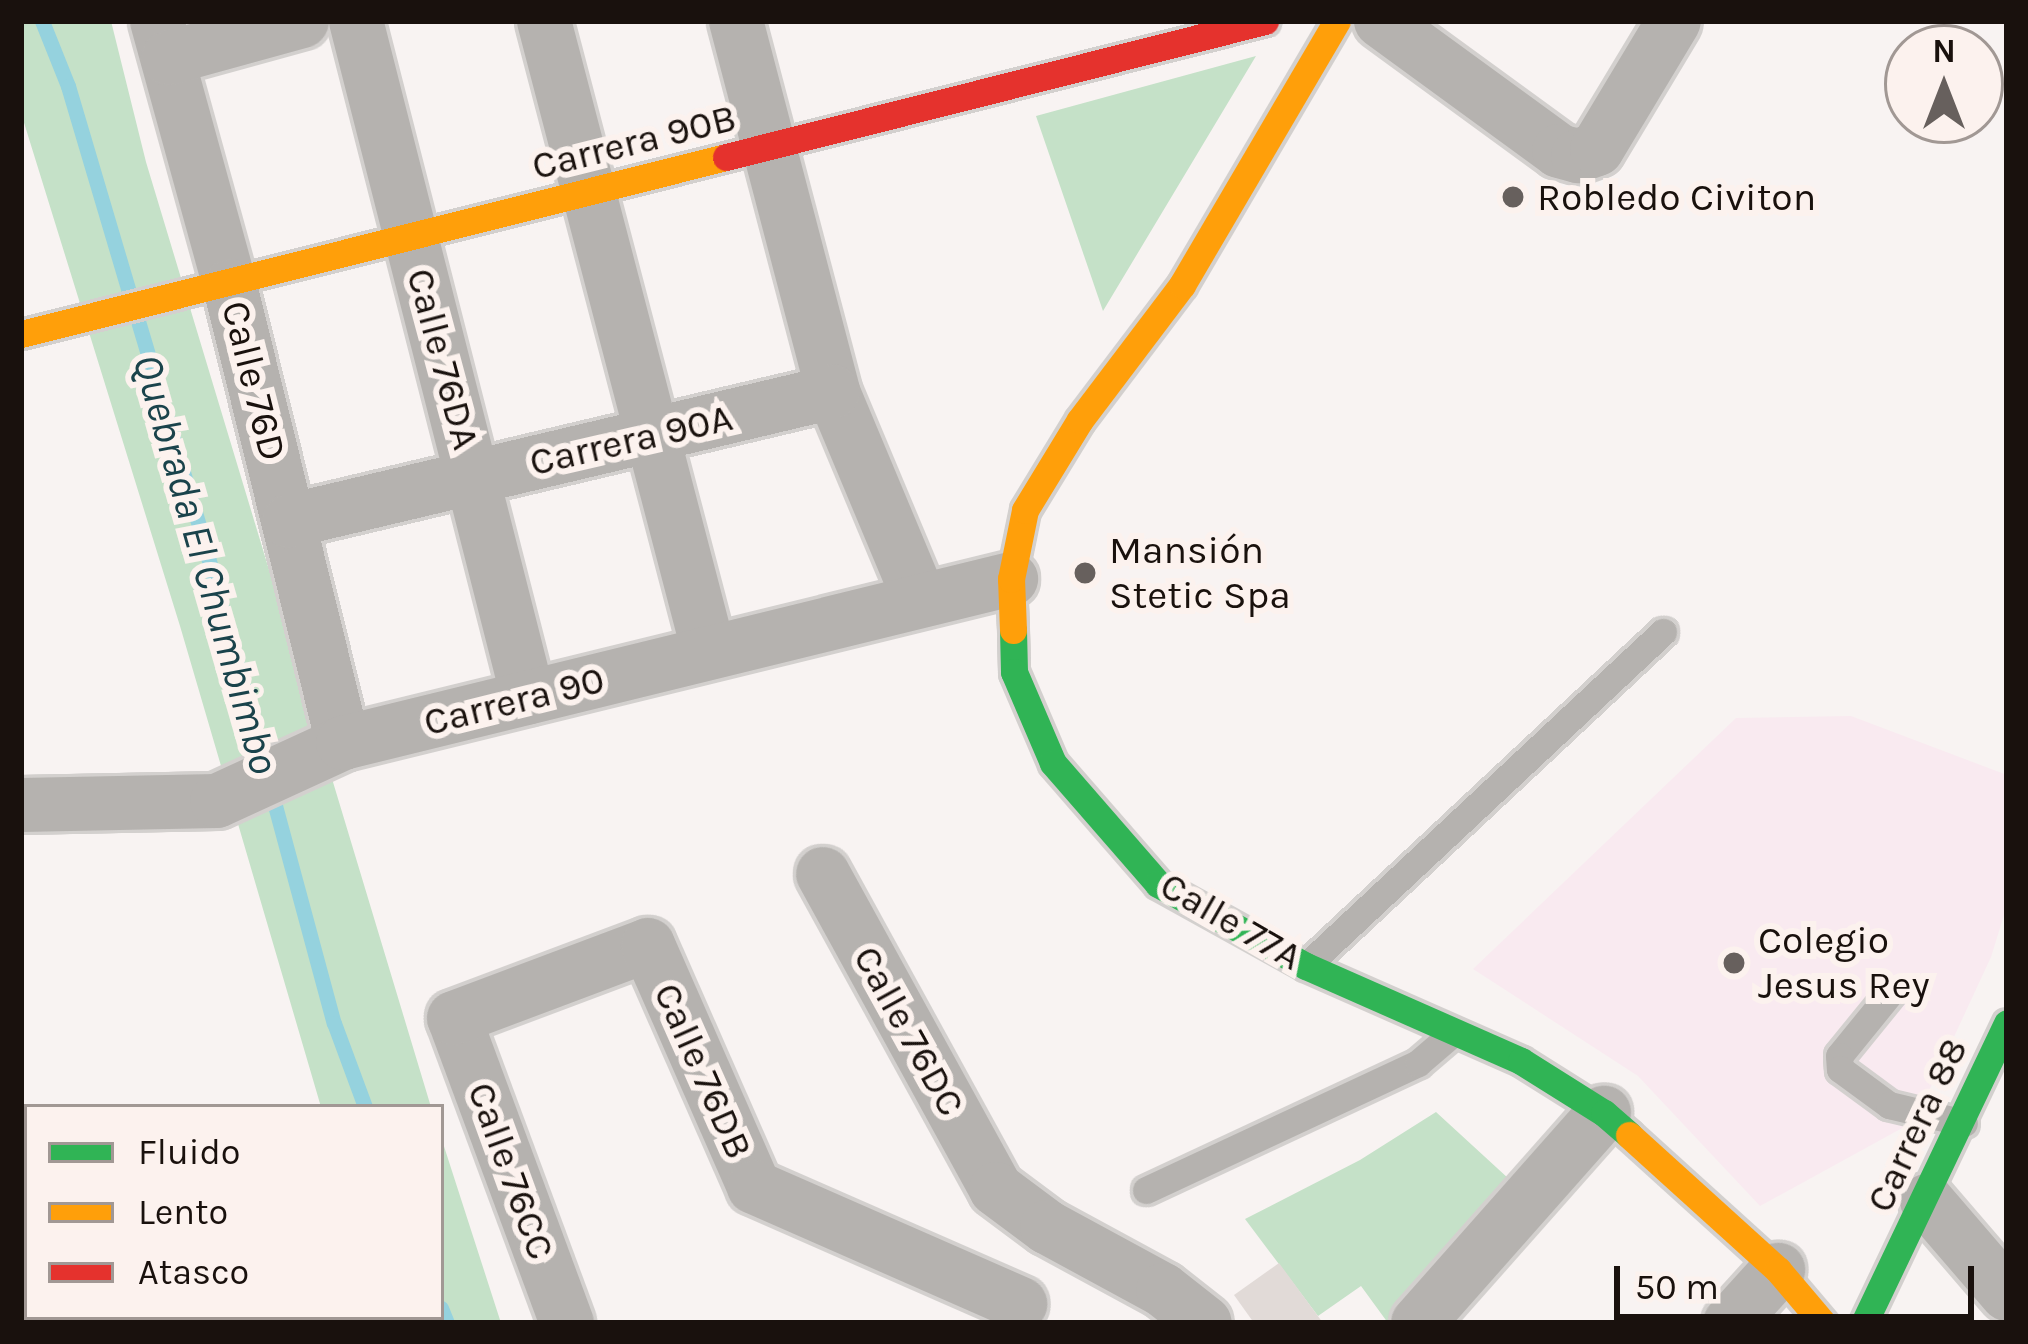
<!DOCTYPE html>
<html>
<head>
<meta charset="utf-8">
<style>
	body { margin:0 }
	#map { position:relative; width:2028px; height:1344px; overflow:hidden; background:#f8f3f2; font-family:Karla,sans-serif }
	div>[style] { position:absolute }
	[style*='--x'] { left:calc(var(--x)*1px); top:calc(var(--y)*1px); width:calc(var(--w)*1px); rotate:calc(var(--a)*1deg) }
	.education>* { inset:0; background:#f9eaf0 }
	.green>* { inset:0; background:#c5e1c8 }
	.stream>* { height:15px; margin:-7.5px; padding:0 7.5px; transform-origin:7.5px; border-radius:7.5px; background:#95d2de }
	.building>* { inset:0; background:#e1dad7 }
	.roads { filter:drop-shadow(3px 0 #d3d0ce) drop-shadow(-3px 0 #d3d0ce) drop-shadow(0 3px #d3d0ce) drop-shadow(0 -3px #d3d0ce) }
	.lane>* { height:27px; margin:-13.5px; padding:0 13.5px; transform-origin:13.5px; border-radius:13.5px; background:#b5b2af }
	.street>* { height:54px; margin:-27px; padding:0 27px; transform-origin:27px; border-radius:27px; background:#b5b2af }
	.fast>* { height:27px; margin:-13.5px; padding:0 13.5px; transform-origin:13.5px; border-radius:13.5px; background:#30b455 }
	.slow>* { height:27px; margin:-13.5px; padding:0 13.5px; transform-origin:13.5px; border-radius:13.5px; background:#ff9f0a }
	.jam>* { height:27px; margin:-13.5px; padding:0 13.5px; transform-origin:13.5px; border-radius:13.5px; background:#e5322d }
	.dots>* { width:33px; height:33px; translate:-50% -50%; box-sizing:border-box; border:6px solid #fcf2ee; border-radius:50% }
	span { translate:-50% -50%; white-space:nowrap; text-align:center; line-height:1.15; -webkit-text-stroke:12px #fcf2ee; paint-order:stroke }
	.street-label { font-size:39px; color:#19110d }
	.poi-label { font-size:39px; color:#19110d }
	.left { translate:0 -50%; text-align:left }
	.water-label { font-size:42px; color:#1a434b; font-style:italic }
	.frame { position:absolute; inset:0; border:24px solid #19110d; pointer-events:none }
	.legend { position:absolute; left:24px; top:1104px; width:420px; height:216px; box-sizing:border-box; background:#fcf2ee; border:3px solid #a19894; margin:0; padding:15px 21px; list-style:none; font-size:36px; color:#19110d }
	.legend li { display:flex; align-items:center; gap:24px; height:60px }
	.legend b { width:60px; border:3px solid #a19894 }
	.north { position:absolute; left:1884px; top:24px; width:120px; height:120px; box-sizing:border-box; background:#fcf2ee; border:3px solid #a19894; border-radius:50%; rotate:0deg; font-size:33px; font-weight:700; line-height:48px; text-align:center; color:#19110d }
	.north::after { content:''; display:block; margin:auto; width:42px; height:54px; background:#67605d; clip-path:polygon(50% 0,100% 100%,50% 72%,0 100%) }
	.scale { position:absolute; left:1614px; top:1266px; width:360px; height:54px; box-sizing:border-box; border:6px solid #19110d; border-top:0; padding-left:15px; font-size:36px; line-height:42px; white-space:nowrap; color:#19110d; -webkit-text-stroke:9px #fcf2ee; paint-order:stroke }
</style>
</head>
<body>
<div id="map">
	<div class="education">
		<i style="clip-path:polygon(1851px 716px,2007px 775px,2007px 905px,1991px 957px,1915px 1121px,1760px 1206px,1638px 1076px,1473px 969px,1736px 718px)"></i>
	</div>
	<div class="green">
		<i style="clip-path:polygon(21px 21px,111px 21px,146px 162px,431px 1107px,321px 1107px,180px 626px,21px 113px)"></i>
		<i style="clip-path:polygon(1256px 56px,1103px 311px,1036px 116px)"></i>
		<i style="clip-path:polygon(1436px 1112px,1521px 1190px,1407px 1323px,1388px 1323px,1361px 1286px,1318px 1316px,1245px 1219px,1360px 1160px)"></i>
		<i style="clip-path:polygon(441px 1137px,501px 1323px,344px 1323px,351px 1317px,441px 1317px)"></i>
	</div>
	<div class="stream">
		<i style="--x:42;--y:21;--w:70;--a:68.2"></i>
		<i style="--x:68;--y:86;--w:215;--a:73.5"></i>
		<i style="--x:138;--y:321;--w:235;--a:73.4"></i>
		<i style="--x:205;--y:546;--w:494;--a:74.9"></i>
		<i style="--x:334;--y:1023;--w:90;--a:69.7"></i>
		<i style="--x:441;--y:1308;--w:16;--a:68"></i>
	</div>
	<div class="building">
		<i style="clip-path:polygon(1279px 1263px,1323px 1323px,1254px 1323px,1234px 1295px)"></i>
	</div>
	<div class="roads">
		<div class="lane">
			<i style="--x:1306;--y:966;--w:489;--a:-43.1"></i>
			<i style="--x:1891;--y:992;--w:82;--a:129.1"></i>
			<i style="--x:1839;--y:1056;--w:13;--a:86"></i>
			<i style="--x:1840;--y:1069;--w:61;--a:36.3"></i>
			<i style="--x:1889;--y:1105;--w:77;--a:13.5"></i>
			<i style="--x:1146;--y:1190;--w:300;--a:-25"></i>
			<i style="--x:1418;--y:1063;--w:46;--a:-40.6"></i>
		</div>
		<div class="street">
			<i style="--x:157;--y:21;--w:275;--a:74.6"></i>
			<i style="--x:230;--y:286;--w:471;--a:76.1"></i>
			<i style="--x:356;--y:21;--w:698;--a:75.72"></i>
			<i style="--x:544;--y:21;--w:652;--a:75.35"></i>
			<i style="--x:736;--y:21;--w:383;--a:75.3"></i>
			<i style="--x:833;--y:392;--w:225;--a:67.3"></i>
			<i style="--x:1381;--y:21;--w:220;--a:36.1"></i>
			<i style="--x:1559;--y:151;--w:20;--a:15"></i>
			<i style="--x:1578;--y:156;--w:20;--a:-20"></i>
			<i style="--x:1597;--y:149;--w:149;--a:-59"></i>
			<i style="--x:168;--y:58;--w:139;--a:-15.4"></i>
			<i style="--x:289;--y:521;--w:559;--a:-13.34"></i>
			<i style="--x:21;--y:805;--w:196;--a:-1.2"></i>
			<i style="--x:217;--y:801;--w:139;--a:-24.7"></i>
			<i style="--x:343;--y:743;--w:688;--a:-13.79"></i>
			<i style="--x:823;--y:874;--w:359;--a:61.2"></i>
			<i style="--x:996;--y:1189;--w:64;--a:36.7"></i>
			<i style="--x:1047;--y:1227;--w:132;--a:28.5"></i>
			<i style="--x:1163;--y:1290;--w:53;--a:38.2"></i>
			<i style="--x:1927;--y:1201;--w:123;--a:49.3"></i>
			<i style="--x:567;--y:1323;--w:325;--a:-110.3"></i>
			<i style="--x:454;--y:1018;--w:207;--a:-20.6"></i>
			<i style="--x:648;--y:945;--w:264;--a:66.3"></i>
			<i style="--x:754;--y:1187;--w:291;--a:23.7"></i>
			<i style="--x:1418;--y:1323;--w:281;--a:-48.5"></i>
			<i style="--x:1730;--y:1323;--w:72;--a:-47.8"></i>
		</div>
		<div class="fast">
			<i style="--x:1013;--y:630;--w:42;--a:88.6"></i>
			<i style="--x:1014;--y:672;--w:99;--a:66.8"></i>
			<i style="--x:1053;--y:763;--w:160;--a:49"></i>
			<i style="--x:1158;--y:884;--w:169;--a:29"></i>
			<i style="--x:1306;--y:966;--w:235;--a:23.8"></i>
			<i style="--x:1521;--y:1061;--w:98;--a:32.1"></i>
			<i style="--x:1604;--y:1113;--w:33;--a:41"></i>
			<i style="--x:1864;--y:1323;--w:332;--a:-64.5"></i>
		</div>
		<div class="slow">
			<i style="--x:21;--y:334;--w:727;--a:-14.09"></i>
			<i style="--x:1013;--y:630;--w:51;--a:-92.2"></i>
			<i style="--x:1011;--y:579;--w:70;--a:-78.5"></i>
			<i style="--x:1025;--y:510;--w:105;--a:-58.6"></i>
			<i style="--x:1080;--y:420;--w:169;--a:-52.9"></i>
			<i style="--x:1182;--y:285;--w:306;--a:-59.6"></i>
			<i style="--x:1629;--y:1135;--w:201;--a:42.2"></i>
			<i style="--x:1778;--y:1270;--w:70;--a:49.7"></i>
		</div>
		<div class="jam">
			<i style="--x:726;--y:157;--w:556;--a:-14.16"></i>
		</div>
	</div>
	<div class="dots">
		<i style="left:1513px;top:197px;background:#67605d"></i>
		<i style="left:1085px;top:573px;background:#67605d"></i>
		<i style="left:1734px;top:963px;background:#67605d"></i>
	</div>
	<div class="street-label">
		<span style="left:634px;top:142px;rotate:-14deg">Carrera 90B</span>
		<span style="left:443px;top:359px;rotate:75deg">Calle 76DA</span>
		<span style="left:254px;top:381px;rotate:76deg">Calle 76D</span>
		<span style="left:631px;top:440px;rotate:-13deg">Carrera 90A</span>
		<span style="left:514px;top:701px;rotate:-14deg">Carrera 90</span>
		<span style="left:1231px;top:921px;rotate:30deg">Calle 77A</span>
		<span style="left:909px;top:1031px;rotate:61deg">Calle 76DC</span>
		<span style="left:703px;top:1071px;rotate:66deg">Calle 76DB</span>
		<span style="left:1917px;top:1125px;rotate:-65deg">Carrera 88</span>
		<span style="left:511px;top:1171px;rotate:70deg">Calle 76CC</span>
	</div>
	<div class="poi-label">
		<span class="left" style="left:1537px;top:197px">Robledo Civiton</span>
		<span class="left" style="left:1109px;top:573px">Mansión<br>Stetic Spa</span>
		<span class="left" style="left:1758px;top:963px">Colegio<br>Jesus Rey</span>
	</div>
	<div class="water-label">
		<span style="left:206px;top:564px;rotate:74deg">Quebrada El Chumbimbo</span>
	</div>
	<div class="frame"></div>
	<ul class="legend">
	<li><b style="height:15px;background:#30b455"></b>Fluido</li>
	<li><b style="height:15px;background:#ff9f0a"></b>Lento</li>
	<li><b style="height:15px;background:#e5322d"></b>Atasco</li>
	</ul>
	<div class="north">N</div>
	<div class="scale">50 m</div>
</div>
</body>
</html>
